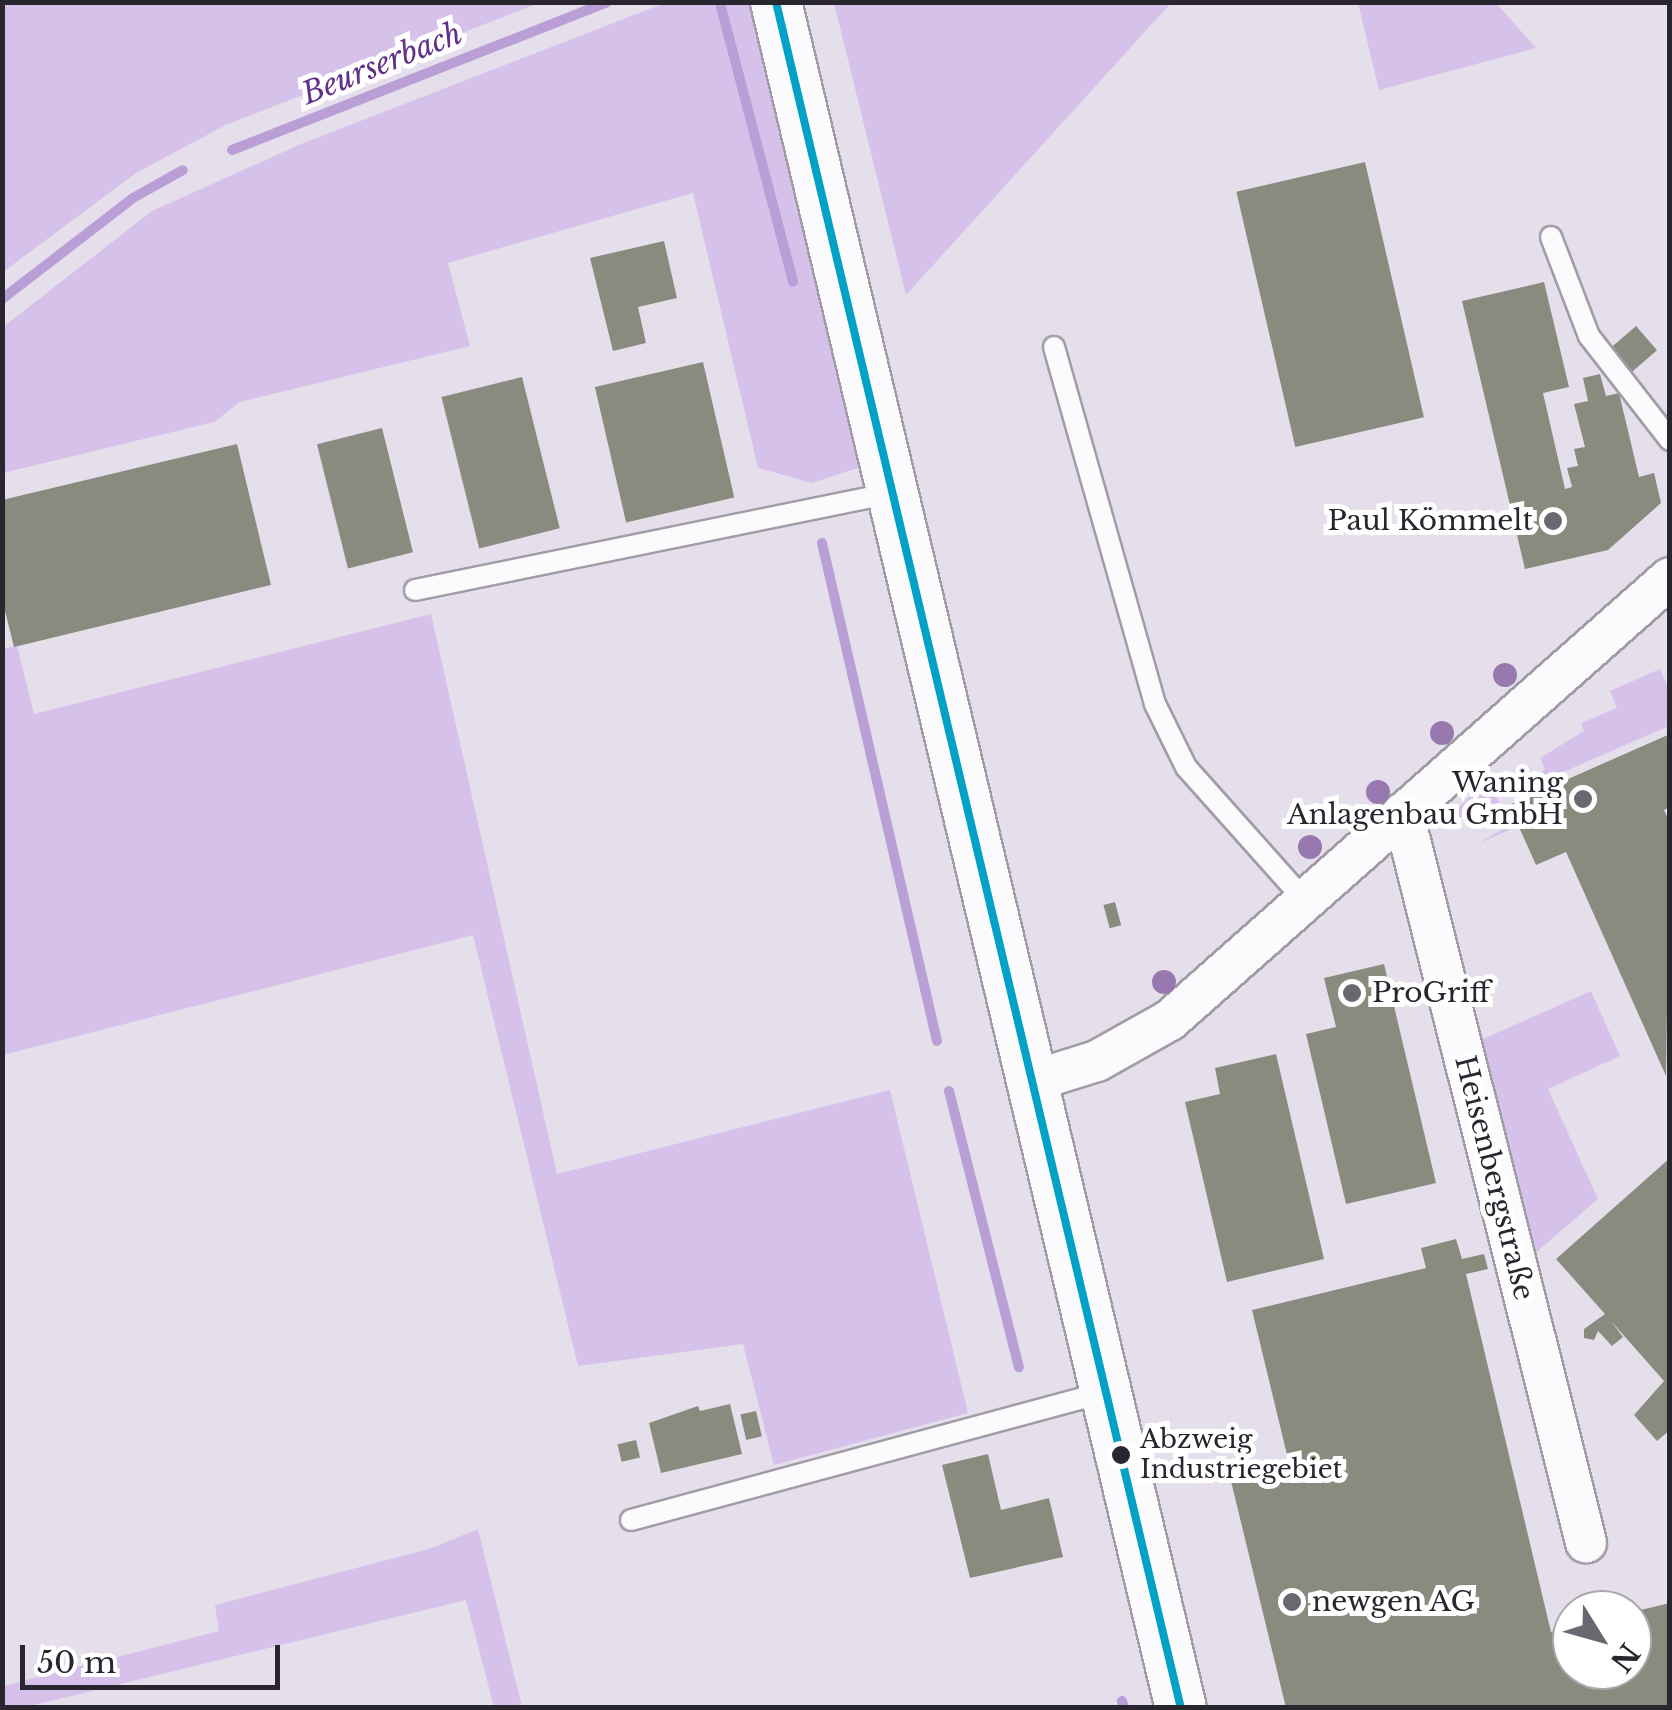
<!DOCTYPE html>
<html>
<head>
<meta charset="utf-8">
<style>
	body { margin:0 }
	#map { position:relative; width:1672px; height:1710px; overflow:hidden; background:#e5dfec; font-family:"Libre Baskerville",serif }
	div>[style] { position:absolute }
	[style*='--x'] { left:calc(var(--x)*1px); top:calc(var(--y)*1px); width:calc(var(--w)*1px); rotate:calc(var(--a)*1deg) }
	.green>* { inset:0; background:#d6c1eb }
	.stream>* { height:10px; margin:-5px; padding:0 5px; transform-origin:5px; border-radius:5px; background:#ba9fd7 }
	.building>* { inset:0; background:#8a8b7f; transform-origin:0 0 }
	.roads { filter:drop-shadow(2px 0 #a19ca6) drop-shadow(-2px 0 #a19ca6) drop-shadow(0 2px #a19ca6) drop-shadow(0 -2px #a19ca6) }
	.service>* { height:20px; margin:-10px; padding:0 10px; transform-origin:10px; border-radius:10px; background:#fbfafc }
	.minor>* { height:40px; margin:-20px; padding:0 20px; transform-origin:20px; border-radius:20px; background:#fbfafc }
	.tertiary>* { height:50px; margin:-25px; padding:0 25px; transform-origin:25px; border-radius:25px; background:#fbfafc }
	.bus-1>* { height:8px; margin:-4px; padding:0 4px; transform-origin:4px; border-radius:4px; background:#02a2c6 }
	.trees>* { width:24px; height:24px; margin:-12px; border-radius:50%; background:#9779b0 }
	.dots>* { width:28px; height:28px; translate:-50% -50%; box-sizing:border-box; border:5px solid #fff; border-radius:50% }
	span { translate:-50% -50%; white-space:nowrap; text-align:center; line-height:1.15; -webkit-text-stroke:10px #fff; paint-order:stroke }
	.bus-label { font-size:26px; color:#2a262f }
	.left { translate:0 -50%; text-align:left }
	.poi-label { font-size:28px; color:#2a262f }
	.right { translate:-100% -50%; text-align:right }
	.street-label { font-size:28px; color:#2a262f }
	.water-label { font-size:30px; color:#613089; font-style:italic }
	.frame { position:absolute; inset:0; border:5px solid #2a262f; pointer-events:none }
	.north { position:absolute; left:1552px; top:1590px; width:100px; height:100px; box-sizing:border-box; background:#fff; border:2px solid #aaa8ac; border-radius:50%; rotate:127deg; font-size:28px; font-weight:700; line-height:40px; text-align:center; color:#2a262f }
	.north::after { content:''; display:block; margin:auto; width:35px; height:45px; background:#6b6771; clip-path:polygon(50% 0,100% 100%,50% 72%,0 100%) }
	.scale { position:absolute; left:20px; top:1645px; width:260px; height:45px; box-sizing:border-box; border:5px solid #2a262f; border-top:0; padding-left:12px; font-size:30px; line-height:35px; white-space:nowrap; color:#2a262f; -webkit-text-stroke:8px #fff; paint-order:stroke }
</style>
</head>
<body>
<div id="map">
	<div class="green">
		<i style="clip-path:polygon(3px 2px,539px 2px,539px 3px,226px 125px,136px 173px,3px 272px)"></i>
		<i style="clip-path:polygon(665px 3px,750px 3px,861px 467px,812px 483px,758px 468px,693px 193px,448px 263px,470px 346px,240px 402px,214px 422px,3px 473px,3px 327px,152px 211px,301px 144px)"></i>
		<i style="clip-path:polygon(834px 3px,834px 2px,1171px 3px,906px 295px)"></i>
		<i style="clip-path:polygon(1358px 3px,1496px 3px,1536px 48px,1379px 90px)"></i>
		<i style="clip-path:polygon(431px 614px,557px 1174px,890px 1090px,968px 1413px,774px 1465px,743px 1344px,578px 1366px,473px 935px,3px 1055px,3px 649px,17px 646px,34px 714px)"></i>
		<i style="clip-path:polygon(1660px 669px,1669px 689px,1669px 726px,1513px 794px,1509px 787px,1545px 770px,1540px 758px,1584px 731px,1581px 723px,1617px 708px,1610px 691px)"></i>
		<i style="clip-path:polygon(1488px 778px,1511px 829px,1478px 844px,1504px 828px,1492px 802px,1438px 829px)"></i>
		<i style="clip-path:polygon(1591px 991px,1620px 1056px,1548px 1089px,1598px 1199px,1532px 1256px,1481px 1040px)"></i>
		<i style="clip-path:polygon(478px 1529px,522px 1707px,494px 1707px,466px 1600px,26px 1707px,3px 1707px,3px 1686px,219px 1631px,215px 1605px,429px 1549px)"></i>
	</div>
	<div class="stream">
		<i style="--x:721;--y:7;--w:284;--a:75.3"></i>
		<i style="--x:232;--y:150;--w:403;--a:-21.5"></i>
		<i style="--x:2;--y:299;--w:165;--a:-37.6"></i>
		<i style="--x:133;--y:198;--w:57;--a:-29.2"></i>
		<i style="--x:822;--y:543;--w:511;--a:77"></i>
		<i style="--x:949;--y:1091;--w:285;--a:75.8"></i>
		<i style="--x:1122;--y:1701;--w:7;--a:74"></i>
	</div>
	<div class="building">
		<i style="left:1365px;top:162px;width:262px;height:132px;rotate:77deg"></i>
		<i style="clip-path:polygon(664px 241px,677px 298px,638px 307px,646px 343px,613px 351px,590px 258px)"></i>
		<i style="clip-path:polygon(1544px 282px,1569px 387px,1543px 393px,1565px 489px,1572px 487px,1567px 468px,1578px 466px,1574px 449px,1585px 447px,1574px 404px,1588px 401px,1583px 378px,1600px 374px,1606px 396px,1619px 393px,1639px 477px,1654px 473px,1661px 503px,1608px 550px,1525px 569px,1462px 301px)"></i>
		<i style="left:1636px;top:326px;width:32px;height:36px;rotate:49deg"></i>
		<i style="left:703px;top:362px;width:139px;height:111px;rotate:77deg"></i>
		<i style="left:522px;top:377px;width:156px;height:83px;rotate:76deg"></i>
		<i style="left:382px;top:428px;width:128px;height:67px;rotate:76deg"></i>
		<i style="clip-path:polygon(237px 444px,271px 585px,14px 647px,2px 599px,2px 500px)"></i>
		<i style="clip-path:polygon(1670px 734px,1670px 807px,1664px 810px,1670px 822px,1666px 1076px,1566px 852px,1536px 865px,1509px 805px)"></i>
		<i style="left:1115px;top:902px;width:24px;height:12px;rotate:75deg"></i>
		<i style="clip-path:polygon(1384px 964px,1436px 1183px,1346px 1204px,1306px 1034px,1336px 1027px,1324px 978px)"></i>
		<i style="clip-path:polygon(1276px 1054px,1324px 1259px,1227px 1282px,1185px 1102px,1220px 1094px,1215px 1068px)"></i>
		<i style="clip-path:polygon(1670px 1158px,1670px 1430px,1657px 1441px,1634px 1415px,1664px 1381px,1611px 1321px,1623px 1337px,1612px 1346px,1598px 1331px,1594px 1340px,1584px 1338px,1584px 1329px,1605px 1314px,1556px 1259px)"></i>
		<i style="clip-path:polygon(1456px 1239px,1462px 1259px,1484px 1254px,1488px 1269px,1466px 1274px,1551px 1632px,1572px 1626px,1572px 1670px,1632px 1670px,1632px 1612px,1670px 1603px,1670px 1708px,1286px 1708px,1230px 1477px,1289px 1463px,1252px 1310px,1426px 1268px,1421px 1248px)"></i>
		<i style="clip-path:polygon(730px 1404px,742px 1454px,661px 1473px,649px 1423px,698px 1406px,700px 1411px)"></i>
		<i style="left:756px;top:1411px;width:26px;height:16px;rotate:77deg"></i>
		<i style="left:636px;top:1440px;width:18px;height:19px;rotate:77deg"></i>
		<i style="clip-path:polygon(988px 1454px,1001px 1510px,1049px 1498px,1063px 1557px,970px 1578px,942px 1465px)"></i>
	</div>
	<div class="roads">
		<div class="service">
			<i style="--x:1551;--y:237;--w:106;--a:69"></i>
			<i style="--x:1589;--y:336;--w:132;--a:52.1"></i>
			<i style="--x:1054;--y:347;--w:371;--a:74.2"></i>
			<i style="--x:1155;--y:704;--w:70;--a:63.8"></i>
			<i style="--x:1186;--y:767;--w:182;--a:48.3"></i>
			<i style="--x:415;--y:590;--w:485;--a:-11.5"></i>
			<i style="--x:631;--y:1520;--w:490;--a:-15.1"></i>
		</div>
		<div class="minor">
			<i style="--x:1403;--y:813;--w:752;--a:75.91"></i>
			<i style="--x:1036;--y:1080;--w:64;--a:-17.3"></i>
			<i style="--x:1097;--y:1061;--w:84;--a:-29.3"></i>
			<i style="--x:1170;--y:1020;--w:667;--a:-41.48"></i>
		</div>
		<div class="tertiary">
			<i style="--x:776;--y:2;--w:1753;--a:76.65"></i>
		</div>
	</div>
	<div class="bus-1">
		<i style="--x:776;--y:2;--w:1753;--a:76.65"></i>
	</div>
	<div class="trees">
		<i style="left:1505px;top:675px"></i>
		<i style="left:1442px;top:733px"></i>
		<i style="left:1378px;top:792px"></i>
		<i style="left:1310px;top:847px"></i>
		<i style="left:1164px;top:982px"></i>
	</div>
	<div class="dots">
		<i style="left:1553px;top:521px;background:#6b6771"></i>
		<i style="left:1583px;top:799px;background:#6b6771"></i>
		<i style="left:1352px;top:993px;background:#6b6771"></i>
		<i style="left:1121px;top:1455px;background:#2a262f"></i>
		<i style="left:1292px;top:1602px;background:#6b6771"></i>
	</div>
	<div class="bus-label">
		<span class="left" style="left:1140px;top:1455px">Abzweig<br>Industriegebiet</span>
	</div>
	<div class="poi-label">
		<span class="right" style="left:1533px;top:521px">Paul Kömmelt</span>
		<span class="right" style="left:1563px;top:799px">Waning<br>Anlagenbau GmbH</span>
		<span class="left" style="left:1372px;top:993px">ProGriff</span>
		<span class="left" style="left:1312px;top:1602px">newgen AG</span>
	</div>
	<div class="street-label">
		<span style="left:1494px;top:1178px;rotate:76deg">Heisenbergstraße</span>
	</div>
	<div class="water-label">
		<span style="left:382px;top:64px;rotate:-22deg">Beurserbach</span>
	</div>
	<div class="frame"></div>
	<div class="north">N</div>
	<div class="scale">50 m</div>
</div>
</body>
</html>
